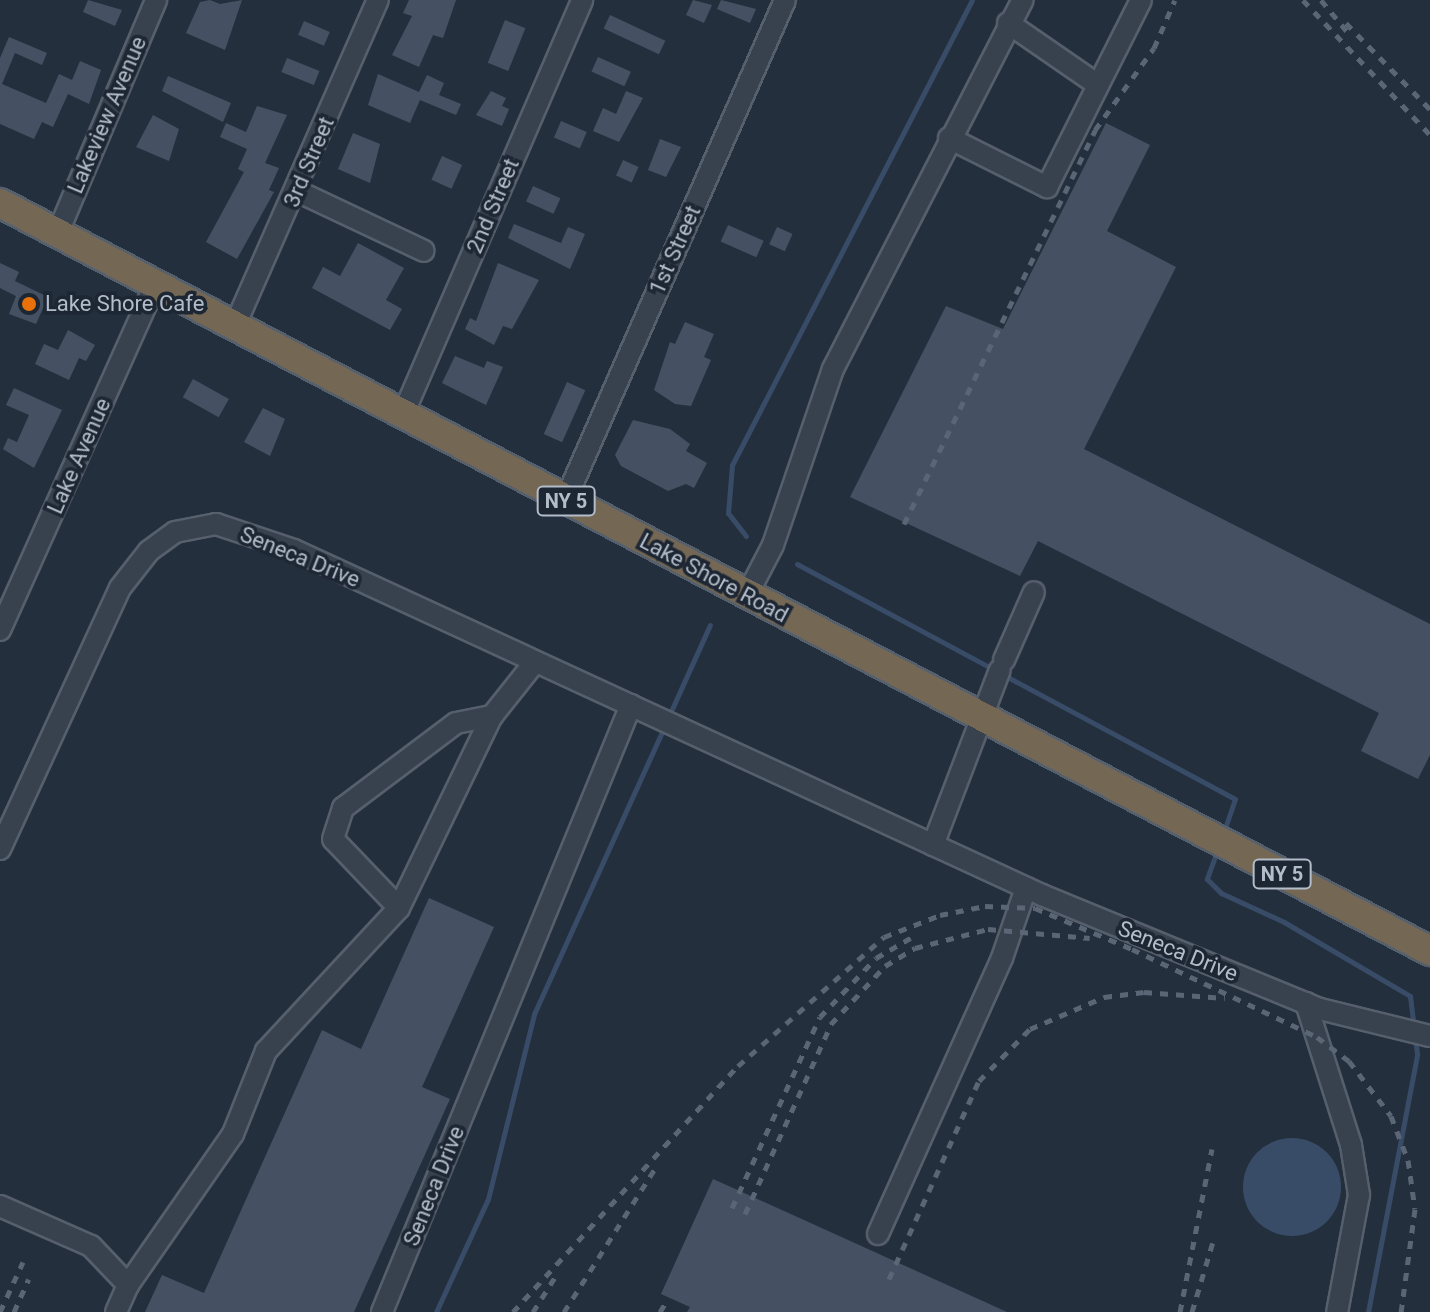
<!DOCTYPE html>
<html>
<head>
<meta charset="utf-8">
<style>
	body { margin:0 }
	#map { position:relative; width:1430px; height:1312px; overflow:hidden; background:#242f3e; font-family:Roboto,sans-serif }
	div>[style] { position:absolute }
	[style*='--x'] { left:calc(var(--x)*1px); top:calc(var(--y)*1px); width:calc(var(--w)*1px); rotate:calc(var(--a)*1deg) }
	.water>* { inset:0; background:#394c67 }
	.round { border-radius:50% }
	.stream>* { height:5px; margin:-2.5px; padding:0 2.5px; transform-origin:2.5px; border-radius:2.5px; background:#394c67 }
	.building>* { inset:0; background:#455162; transform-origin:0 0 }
	.roads { filter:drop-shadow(2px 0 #565f6c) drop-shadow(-2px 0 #565f6c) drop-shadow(0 2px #565f6c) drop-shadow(0 -2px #565f6c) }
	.minor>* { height:20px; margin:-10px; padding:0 10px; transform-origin:10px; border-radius:10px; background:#38414e }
	.highway>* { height:28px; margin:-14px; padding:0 14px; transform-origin:14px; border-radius:14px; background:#746855 }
	.rail>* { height:5px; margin-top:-2.5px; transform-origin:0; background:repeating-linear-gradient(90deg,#5a6575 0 8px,transparent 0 16px) }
	.dots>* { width:22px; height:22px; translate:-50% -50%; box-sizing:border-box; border:4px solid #1d2633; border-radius:50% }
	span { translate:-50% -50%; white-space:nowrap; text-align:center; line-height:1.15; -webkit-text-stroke:7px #1d2633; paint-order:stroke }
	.shield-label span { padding:2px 6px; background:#1d2633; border:2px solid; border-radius:6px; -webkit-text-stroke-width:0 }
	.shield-label { font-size:20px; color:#b4bcc9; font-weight:700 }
	.street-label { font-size:22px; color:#b4bcc9 }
	.poi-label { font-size:22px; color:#b4bcc9 }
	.left { translate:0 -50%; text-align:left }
</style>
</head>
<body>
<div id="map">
	<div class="water">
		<i class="round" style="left:1243px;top:1138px;width:98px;height:98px"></i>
	</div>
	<div class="stream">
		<i style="--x:746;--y:536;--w:29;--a:-128"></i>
		<i style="--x:728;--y:513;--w:48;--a:-85.2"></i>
		<i style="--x:732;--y:465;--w:523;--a:-62.7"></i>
		<i style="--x:797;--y:564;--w:222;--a:28.2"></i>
		<i style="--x:1002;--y:674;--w:264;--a:28.2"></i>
		<i style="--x:1235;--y:799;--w:37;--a:109"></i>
		<i style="--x:672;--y:709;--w:92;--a:-65.7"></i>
		<i style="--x:1217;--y:851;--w:30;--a:110"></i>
		<i style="--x:1207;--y:879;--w:20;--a:45"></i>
		<i style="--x:1221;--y:893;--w:69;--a:24.7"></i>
		<i style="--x:1284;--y:922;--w:146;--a:30.4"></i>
		<i style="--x:1410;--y:996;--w:32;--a:83"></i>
		<i style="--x:436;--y:1312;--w:124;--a:-65.3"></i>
		<i style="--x:488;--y:1199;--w:191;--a:-76"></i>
		<i style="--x:534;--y:1014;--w:313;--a:-65.6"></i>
		<i style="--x:1368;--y:1312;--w:263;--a:-79.2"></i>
		<i style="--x:1417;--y:1054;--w:16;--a:-97"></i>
	</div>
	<div class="building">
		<i style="clip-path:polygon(88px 0,122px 10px,115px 26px,83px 12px)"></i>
		<i style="clip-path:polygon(210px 0,220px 4px,242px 0,225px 50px,186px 33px,200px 2px)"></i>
		<i style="clip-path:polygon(409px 0,456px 0,443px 38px,433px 35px,419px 67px,392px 55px,412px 16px,403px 13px)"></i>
		<i style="clip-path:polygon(693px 0,712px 5px,704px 23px,686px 15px)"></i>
		<i style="clip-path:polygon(721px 0,756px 9px,750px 23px,717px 9px)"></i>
		<i style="left:610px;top:15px;width:61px;height:15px;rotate:25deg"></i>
		<i style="left:505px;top:20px;width:22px;height:46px;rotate:22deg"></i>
		<i style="left:304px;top:21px;width:28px;height:15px;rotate:23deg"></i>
		<i style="clip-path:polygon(9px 37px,47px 53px,42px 65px,15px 53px,2px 84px,46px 103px,59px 74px,72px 80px,80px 61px,101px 70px,89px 104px,68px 94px,53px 127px,42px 122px,34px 139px,0 124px,0 58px)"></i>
		<i style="left:598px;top:57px;width:36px;height:16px;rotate:24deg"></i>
		<i style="left:287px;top:58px;width:35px;height:15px;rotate:22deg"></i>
		<i style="clip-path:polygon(378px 74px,419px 92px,427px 75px,444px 83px,439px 95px,461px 104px,456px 115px,420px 100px,410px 123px,368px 105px)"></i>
		<i style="clip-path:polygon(168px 76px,231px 103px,223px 122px,162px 91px)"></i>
		<i style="clip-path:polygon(491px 91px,506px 98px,502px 106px,509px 109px,502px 126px,476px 115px)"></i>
		<i style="clip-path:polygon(626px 91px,643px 98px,619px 142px,593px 131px,603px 108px,616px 114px)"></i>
		<i style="clip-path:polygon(257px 106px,287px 115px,265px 163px,279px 168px,269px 190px,274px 192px,237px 259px,206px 242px,244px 172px,238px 169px,247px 149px,220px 137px,226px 123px,246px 132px)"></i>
		<i style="clip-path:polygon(153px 115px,179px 129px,169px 161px,136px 147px)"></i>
		<i style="left:561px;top:121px;width:28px;height:18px;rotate:23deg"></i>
		<i style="clip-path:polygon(1106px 123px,1150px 145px,1107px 231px,1176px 267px,1084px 449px,1430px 624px,1430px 755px,1418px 779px,1361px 751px,1379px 713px,1038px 541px,1020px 576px,850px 497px,946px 306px,1003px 329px)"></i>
		<i style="clip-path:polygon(353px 133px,380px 144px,370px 183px,338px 169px)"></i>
		<i style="clip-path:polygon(660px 139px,681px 147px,666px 177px,648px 170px)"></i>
		<i style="left:442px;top:156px;width:22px;height:26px;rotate:24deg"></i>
		<i style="left:623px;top:160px;width:17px;height:17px;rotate:24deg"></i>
		<i style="left:533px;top:186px;width:30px;height:17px;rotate:24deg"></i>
		<i style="clip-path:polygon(514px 224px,561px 243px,568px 227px,585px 234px,570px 269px,508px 238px)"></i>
		<i style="left:728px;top:225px;width:39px;height:18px;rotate:24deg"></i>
		<i style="left:777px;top:227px;width:17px;height:19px;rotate:24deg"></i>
		<i style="clip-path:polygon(358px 243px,404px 268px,386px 300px,402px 309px,390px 330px,312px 288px,323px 267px,340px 276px)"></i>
		<i style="clip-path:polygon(0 263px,19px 272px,15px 281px,48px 297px,36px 324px,9px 314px,16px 296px,0 288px)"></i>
		<i style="clip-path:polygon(498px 263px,539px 280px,512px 329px,503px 326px,494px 345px,465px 329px,470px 318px,476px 321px)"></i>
		<i style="clip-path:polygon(685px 322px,714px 334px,704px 357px,711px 360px,691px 406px,675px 404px,654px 390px,670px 342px,675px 344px)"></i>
		<i style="clip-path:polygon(68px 330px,95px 345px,86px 361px,79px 358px,69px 380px,35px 364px,44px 344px,58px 350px)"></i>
		<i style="clip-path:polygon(455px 356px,484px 368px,487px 361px,503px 367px,486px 405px,442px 383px)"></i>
		<i style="left:193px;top:379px;width:41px;height:21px;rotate:29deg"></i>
		<i style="left:567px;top:382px;width:20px;height:57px;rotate:24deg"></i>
		<i style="clip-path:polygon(14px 388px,62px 410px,34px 468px,3px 449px,8px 438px,17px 442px,29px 415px,6px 405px)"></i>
		<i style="clip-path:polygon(263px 408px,285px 419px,270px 456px,244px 442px)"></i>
		<i style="clip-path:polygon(633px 420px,670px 429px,690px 444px,686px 451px,707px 463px,694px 488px,686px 484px,668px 491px,621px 466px,615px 455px)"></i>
		<i style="clip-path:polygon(429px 898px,494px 927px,422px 1087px,450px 1099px,354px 1312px,145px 1312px,162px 1275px,204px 1293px,322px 1030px,361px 1049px)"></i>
		<i style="clip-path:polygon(713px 1179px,753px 1197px,1007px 1312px,687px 1312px,690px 1307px,661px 1294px)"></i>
	</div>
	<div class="roads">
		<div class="minor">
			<i style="--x:1008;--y:23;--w:109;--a:34.6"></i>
			<i style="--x:949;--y:138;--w:110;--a:26.6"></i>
			<i style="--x:1047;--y:187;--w:209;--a:-63.3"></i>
			<i style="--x:297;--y:191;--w:140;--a:25.3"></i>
			<i style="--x:59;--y:230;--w:250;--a:-67.1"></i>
			<i style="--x:236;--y:323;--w:353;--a:-66.3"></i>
			<i style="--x:404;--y:412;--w:449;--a:-66.6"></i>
			<i style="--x:565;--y:501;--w:547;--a:-66.29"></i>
			<i style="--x:747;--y:595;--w:56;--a:-62.5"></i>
			<i style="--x:773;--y:545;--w:186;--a:-71.2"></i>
			<i style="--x:833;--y:369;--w:415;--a:-62.8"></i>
			<i style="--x:0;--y:630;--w:383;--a:-65.8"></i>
			<i style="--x:1004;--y:660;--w:74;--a:-66.2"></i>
			<i style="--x:933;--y:845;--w:187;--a:-69.1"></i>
			<i style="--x:0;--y:849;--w:287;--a:-65.3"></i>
			<i style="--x:120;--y:588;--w:47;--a:-51.9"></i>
			<i style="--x:149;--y:551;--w:32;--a:-36"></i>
			<i style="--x:175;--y:532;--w:42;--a:-11"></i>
			<i style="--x:216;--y:524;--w:82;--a:18.4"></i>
			<i style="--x:294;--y:550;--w:824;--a:24.76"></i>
			<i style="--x:1042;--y:895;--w:300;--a:22.3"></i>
			<i style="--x:1320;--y:1009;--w:113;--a:13.8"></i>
			<i style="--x:399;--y:908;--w:95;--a:-133.7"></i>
			<i style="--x:333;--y:839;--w:33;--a:-72"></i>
			<i style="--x:343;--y:808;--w:141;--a:-37"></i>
			<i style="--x:456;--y:723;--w:37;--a:-11"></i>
			<i style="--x:1306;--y:1003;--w:149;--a:72.4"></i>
			<i style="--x:1351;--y:1145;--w:51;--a:80.9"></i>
			<i style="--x:1359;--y:1195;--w:119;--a:100.6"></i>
			<i style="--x:0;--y:1206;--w:99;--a:23.7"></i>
			<i style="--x:91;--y:1246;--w:54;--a:46.5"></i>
			<i style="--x:878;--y:1234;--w:303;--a:-65.8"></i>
			<i style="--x:1002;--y:958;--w:74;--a:-71.1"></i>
			<i style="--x:116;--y:1312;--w:30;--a:-66"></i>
			<i style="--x:128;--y:1285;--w:184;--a:-55.2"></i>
			<i style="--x:233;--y:1134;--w:89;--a:-68.3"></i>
			<i style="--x:266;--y:1051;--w:195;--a:-47.1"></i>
			<i style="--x:399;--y:908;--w:213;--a:-64.2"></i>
			<i style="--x:492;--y:716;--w:69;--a:-51.5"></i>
			<i style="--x:382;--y:1312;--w:656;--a:-67.7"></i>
		</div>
		<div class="highway">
			<i style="--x:0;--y:203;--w:1614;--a:27.61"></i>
		</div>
	</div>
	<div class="rail">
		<i style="--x:1303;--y:0;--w:185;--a:46.7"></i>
		<i style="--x:1321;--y:0;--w:44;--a:50.5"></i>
		<i style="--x:1346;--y:23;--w:120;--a:45.7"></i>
		<i style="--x:904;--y:524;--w:438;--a:-64.1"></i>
		<i style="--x:1095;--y:130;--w:101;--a:-54.3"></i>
		<i style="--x:1154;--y:48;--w:52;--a:-66.4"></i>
		<i style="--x:732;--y:1208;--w:210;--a:-65.3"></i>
		<i style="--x:820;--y:1017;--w:81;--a:-46.5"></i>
		<i style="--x:876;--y:958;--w:44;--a:-30.1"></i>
		<i style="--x:745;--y:1214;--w:209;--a:-65.6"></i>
		<i style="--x:831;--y:1024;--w:79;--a:-47"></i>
		<i style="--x:885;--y:966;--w:35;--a:-31"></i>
		<i style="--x:915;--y:948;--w:75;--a:-14.6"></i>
		<i style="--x:988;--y:929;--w:102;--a:5"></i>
		<i style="--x:889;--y:1279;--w:217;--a:-65.6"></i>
		<i style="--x:979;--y:1081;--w:73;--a:-45.6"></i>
		<i style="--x:1030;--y:1029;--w:81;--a:-23.4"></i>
		<i style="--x:1104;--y:997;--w:40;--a:-7.1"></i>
		<i style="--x:1144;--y:992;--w:81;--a:4.2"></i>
		<i style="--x:0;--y:1312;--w:55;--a:-65.3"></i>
		<i style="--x:14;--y:1312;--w:36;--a:-66"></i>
		<i style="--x:513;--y:1312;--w:333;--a:-47.6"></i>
		<i style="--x:738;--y:1066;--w:195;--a:-41.5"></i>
		<i style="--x:884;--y:937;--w:60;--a:-21.4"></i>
		<i style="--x:940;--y:915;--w:46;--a:-11.3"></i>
		<i style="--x:985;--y:906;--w:50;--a:2.3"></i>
		<i style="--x:1035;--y:908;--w:105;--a:22.9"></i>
		<i style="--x:1132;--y:949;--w:205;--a:25.4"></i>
		<i style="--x:1317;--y:1037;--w:40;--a:37"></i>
		<i style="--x:1349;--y:1061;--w:69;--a:52.6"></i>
		<i style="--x:1391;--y:1116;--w:47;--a:68.9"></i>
		<i style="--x:1408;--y:1160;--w:49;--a:81.9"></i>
		<i style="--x:1415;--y:1209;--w:104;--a:97.7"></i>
		<i style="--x:533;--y:1312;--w:41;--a:-57.8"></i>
		<i style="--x:564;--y:1312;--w:172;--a:-57.6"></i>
		<i style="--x:660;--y:1312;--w:12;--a:-59"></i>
		<i style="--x:1180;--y:1312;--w:166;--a:-78.9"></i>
		<i style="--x:1192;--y:1312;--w:77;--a:-73.4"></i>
	</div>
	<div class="dots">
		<i style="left:29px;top:304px;background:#e8710a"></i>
	</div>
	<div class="shield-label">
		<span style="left:566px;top:501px">NY 5</span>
		<span style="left:1282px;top:874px">NY 5</span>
	</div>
	<div class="street-label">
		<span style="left:107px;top:115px;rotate:-67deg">Lakeview Avenue</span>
		<span style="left:309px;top:162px;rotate:-67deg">3rd Street</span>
		<span style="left:493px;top:206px;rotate:-67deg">2nd Street</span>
		<span style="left:675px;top:250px;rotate:-66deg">1st Street</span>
		<span style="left:79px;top:456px;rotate:-66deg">Lake Avenue</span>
		<span style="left:300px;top:557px;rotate:22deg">Seneca Drive</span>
		<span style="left:714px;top:578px;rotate:28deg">Lake Shore Road</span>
		<span style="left:1178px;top:951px;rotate:22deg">Seneca Drive</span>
		<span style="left:434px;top:1186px;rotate:-68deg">Seneca Drive</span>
	</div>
	<div class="poi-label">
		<span class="left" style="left:45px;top:304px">Lake Shore Cafe</span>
	</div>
</div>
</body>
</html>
